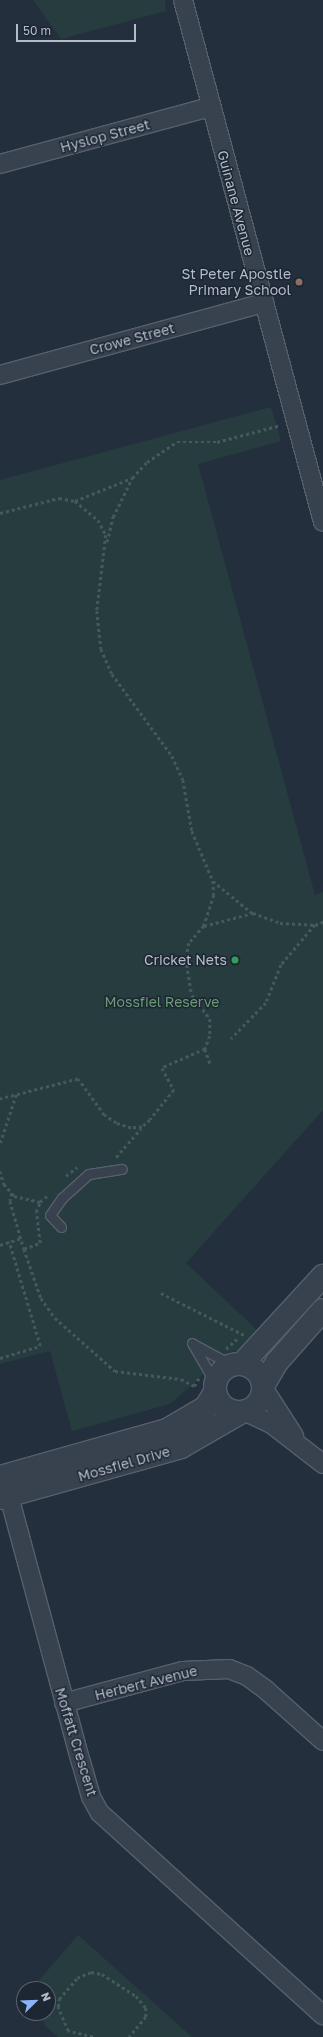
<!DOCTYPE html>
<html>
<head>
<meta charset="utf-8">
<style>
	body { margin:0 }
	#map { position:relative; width:323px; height:2037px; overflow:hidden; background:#242f3e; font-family:"Golos Text",sans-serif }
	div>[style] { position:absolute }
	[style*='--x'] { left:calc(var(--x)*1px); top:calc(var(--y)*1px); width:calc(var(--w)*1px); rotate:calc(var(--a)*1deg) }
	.green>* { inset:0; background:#263c3f }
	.path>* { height:2.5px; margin-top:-1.25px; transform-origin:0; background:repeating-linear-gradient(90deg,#44595c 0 3px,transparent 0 6px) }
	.roads { filter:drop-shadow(1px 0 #565f6c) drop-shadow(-1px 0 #565f6c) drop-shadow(0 1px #565f6c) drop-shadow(0 -1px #565f6c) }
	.service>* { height:9px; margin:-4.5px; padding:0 4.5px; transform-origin:4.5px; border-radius:4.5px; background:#38414e }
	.minor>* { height:18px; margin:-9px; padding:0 9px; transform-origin:9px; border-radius:9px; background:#38414e }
	.tertiary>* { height:22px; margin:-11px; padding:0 11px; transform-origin:11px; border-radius:11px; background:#38414e }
	.tertiary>.ring { margin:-11px; padding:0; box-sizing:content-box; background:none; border:22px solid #38414e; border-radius:50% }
	.dots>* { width:11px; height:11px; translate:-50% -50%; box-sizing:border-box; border:2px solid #1d2633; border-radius:50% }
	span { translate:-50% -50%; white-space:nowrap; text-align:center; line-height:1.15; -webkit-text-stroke:3px #1d2633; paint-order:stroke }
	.street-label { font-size:14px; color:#b4bcc9 }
	.poi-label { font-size:14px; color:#b4bcc9 }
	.right { translate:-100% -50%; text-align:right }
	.park-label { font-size:14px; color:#6b9a76 }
	.north { position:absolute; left:16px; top:1981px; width:40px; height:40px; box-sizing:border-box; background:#1d2633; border:1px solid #59626f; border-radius:50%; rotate:67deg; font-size:11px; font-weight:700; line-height:16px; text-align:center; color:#b4bcc9 }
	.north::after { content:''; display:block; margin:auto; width:14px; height:18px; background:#8ab4f8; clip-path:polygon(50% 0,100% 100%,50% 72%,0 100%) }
	.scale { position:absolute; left:16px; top:24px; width:120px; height:18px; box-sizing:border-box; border:2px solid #b4bcc9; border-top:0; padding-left:5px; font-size:12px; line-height:14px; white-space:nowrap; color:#b4bcc9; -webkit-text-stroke:3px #1d2633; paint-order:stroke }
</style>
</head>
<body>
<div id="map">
	<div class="green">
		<i style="clip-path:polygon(33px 0,165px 0,166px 11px,61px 39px)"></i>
		<i style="clip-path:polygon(271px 407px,281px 441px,198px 464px,315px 895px,323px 892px,323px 1110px,186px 1263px,257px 1330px,248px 1348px,228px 1353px,170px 1404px,72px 1431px,50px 1351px,0 1364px,0 480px)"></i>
		<i style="clip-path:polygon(78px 1935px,192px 2037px,58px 2037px,45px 2026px,41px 2013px,48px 2013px,48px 1989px,34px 1986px)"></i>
	</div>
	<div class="path">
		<i style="--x:75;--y:501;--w:61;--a:-22"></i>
		<i style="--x:132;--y:478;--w:22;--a:-47"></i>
		<i style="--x:147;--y:462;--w:36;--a:-34"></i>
		<i style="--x:177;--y:442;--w:40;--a:0"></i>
		<i style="--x:217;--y:442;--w:66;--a:-14.9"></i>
		<i style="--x:0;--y:513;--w:61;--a:-14.3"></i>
		<i style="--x:59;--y:498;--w:16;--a:11"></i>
		<i style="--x:75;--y:501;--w:30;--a:40"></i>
		<i style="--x:98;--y:520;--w:17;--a:62"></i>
		<i style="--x:106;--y:535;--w:77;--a:96.8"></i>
		<i style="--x:97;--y:611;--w:38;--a:84"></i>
		<i style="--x:101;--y:649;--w:27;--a:66"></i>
		<i style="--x:112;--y:674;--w:102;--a:53.8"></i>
		<i style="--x:172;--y:756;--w:26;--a:65"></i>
		<i style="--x:183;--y:780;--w:52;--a:80"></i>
		<i style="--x:192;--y:831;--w:54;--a:67.2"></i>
		<i style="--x:213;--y:881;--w:14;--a:86"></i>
		<i style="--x:214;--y:895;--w:33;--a:108"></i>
		<i style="--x:204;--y:926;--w:23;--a:131"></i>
		<i style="--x:189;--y:943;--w:16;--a:101"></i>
		<i style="--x:186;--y:959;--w:36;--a:81"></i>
		<i style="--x:192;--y:995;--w:30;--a:53"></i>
		<i style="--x:210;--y:1019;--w:17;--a:90"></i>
		<i style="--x:210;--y:1036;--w:14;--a:111"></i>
		<i style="--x:205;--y:1049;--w:47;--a:156.2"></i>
		<i style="--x:162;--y:1068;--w:25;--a:61"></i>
		<i style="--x:174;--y:1090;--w:38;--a:129"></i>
		<i style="--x:150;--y:1120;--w:11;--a:139"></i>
		<i style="--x:142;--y:1127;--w:11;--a:175"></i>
		<i style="--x:131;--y:1128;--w:16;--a:-162"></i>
		<i style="--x:116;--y:1123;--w:14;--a:-146"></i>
		<i style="--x:104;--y:1115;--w:44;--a:-125.8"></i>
		<i style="--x:78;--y:1079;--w:81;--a:165.6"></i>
		<i style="--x:107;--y:542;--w:26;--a:-77"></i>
		<i style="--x:113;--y:517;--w:43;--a:-64"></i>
		<i style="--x:213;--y:881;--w:50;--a:39.4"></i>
		<i style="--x:315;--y:925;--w:9;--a:-21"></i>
		<i style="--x:204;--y:926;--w:51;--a:-14.9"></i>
		<i style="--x:253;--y:913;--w:29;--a:20"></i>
		<i style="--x:280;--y:923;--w:35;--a:3"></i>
		<i style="--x:315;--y:925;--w:52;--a:130.4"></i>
		<i style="--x:281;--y:965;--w:41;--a:111.5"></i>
		<i style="--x:266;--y:1003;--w:50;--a:134.2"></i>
		<i style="--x:205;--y:1049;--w:18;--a:71"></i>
		<i style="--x:0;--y:1143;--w:51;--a:-71.6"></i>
		<i style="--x:116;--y:1157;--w:38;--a:-49"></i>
		<i style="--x:0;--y:1171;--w:14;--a:73"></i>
		<i style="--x:4;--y:1184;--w:16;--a:50"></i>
		<i style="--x:14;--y:1196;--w:27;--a:13"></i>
		<i style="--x:40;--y:1202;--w:9;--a:-41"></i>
		<i style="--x:66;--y:1176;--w:14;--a:-39"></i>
		<i style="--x:12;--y:1193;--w:8;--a:104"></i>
		<i style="--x:10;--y:1201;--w:50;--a:73.7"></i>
		<i style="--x:24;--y:1249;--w:17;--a:-21"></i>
		<i style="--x:40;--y:1243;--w:31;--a:-97"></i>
		<i style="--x:36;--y:1212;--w:11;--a:-68"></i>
		<i style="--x:0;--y:1245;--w:22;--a:-18"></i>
		<i style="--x:24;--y:1249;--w:52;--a:70.9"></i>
		<i style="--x:41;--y:1298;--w:24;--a:55"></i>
		<i style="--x:55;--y:1318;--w:80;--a:41.5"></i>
		<i style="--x:115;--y:1371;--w:66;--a:6.9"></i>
		<i style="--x:181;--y:1379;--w:15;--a:28"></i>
		<i style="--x:194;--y:1386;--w:9;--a:-58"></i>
		<i style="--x:161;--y:1293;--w:93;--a:26.8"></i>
		<i style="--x:226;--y:1349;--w:16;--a:-43"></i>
		<i style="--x:0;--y:1358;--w:42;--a:-16.7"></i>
		<i style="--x:40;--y:1346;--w:109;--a:-106.6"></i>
		<i style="--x:93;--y:2037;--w:26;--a:-167"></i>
		<i style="--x:68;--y:2031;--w:26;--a:-113"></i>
		<i style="--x:58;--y:2007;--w:8;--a:-83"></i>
		<i style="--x:59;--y:1999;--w:28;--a:-49"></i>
		<i style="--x:77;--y:1978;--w:15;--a:-23"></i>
		<i style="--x:91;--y:1972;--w:11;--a:10"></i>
		<i style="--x:102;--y:1974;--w:40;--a:32.9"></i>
		<i style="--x:136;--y:1996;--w:16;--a:50"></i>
		<i style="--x:146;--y:2008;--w:9;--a:90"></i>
		<i style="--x:146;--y:2017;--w:26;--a:130"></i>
	</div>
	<div class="roads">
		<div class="service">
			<i style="--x:61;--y:1227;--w:16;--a:-133"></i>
			<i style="--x:50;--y:1215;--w:21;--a:-55"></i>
			<i style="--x:62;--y:1198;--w:36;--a:-42"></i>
			<i style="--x:89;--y:1174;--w:33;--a:-9"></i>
			<i style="--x:192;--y:1343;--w:48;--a:59.7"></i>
			<i style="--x:193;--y:1344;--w:44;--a:28.3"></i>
		</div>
		<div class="minor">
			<i style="--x:183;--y:0;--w:540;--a:74.99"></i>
			<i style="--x:0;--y:164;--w:218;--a:-15.2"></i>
			<i style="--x:0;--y:375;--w:274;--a:-15.3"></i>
			<i style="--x:264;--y:1389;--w:56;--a:57.4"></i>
			<i style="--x:246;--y:1412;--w:26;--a:25"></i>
			<i style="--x:270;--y:1423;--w:67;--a:37.7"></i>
			<i style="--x:9;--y:1496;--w:276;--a:74.9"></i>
			<i style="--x:81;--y:1762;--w:36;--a:74"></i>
			<i style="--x:91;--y:1797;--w:18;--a:61"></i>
			<i style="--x:100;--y:1813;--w:301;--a:42.2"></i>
			<i style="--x:64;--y:1703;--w:123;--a:-15.1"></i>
			<i style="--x:183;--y:1671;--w:46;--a:-2.5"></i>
			<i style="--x:229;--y:1669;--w:19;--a:21"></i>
			<i style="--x:247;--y:1676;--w:24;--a:36"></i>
			<i style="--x:266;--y:1690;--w:76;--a:41.8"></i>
		</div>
		<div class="tertiary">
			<i class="ring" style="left:215px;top:1364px;width:26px;height:26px"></i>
			<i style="--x:242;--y:1364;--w:120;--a:-47.4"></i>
			<i style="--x:263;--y:1386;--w:28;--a:-60"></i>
			<i style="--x:277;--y:1362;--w:69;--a:-48.5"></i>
			<i style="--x:0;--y:1477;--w:173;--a:-15.7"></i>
			<i style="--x:167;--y:1430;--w:45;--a:-30.5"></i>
			<i style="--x:206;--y:1407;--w:17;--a:-59"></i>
			<i style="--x:0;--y:1498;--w:188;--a:-15.7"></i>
			<i style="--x:181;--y:1447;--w:68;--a:-30"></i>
		</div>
	</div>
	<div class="dots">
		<i style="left:299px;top:282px;background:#8d6e63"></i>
		<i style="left:235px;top:960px;background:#2e9e5b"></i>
	</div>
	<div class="street-label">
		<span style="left:105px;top:136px;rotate:-15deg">Hyslop Street</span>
		<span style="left:236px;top:203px;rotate:75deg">Guinane Avenue</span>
		<span style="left:132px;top:339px;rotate:-15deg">Crowe Street</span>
		<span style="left:124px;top:1464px;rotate:-16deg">Mossfiel Drive</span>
		<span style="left:146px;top:1683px;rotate:-14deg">Herbert Avenue</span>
		<span style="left:76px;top:1742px;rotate:73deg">Moffatt Crescent</span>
	</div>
	<div class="poi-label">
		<span class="right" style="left:291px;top:282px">St Peter Apostle<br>Primary School</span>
		<span class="right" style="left:227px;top:960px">Cricket Nets</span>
	</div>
	<div class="park-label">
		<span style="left:162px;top:1002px">Mossfiel Reserve</span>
	</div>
	<div class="north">N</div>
	<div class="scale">50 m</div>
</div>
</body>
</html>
